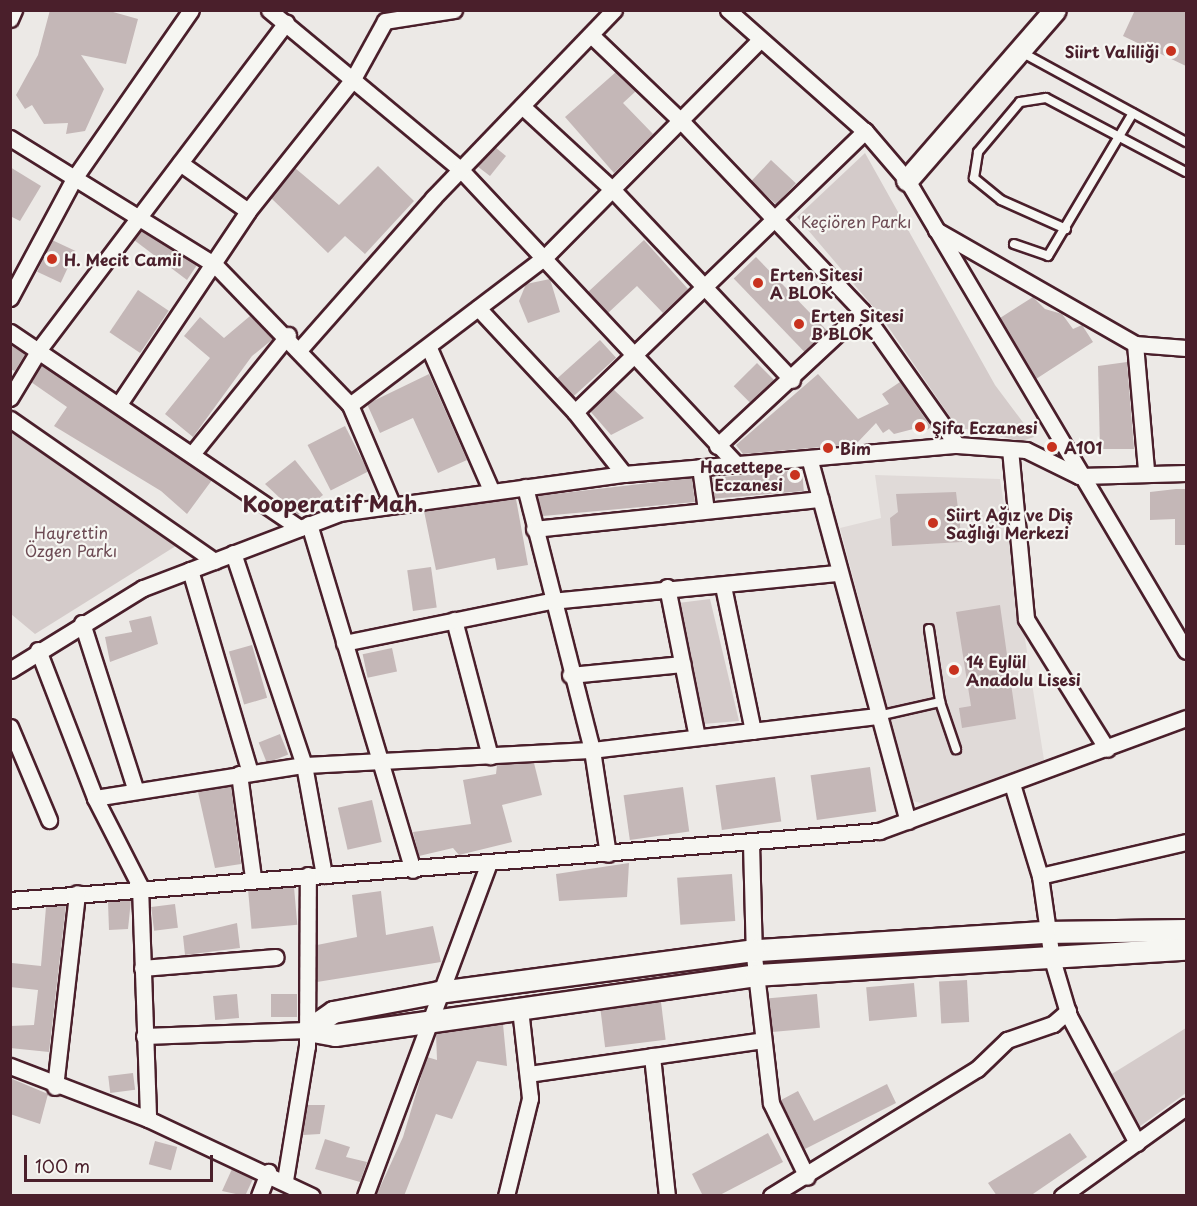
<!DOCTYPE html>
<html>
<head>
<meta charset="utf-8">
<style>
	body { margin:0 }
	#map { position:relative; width:1197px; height:1206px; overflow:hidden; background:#ece9e6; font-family:"Playpen Sans",sans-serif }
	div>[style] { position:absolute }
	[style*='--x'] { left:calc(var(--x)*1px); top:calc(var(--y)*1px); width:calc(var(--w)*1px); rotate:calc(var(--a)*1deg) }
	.built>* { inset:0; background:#e0dad8 }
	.green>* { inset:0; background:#d4cbca }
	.building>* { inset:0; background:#c4b7b7; transform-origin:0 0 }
	.roads { filter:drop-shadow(2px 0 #4a1f2b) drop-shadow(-2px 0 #4a1f2b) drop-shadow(0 2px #4a1f2b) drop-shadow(0 -2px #4a1f2b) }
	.lane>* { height:8px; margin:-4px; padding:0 4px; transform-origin:4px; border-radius:4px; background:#f6f6f2 }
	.street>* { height:15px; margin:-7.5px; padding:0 7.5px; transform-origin:7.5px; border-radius:7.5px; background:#f6f6f2 }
	.secondary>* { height:21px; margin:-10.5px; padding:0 10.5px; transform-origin:10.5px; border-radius:10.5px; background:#f6f6f2 }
	.dots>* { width:16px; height:16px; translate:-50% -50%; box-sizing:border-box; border:3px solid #f6f6f2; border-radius:50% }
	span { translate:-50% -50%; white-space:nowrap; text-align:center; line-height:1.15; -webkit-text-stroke:4.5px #f6f6f2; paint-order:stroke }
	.poi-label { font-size:16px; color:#4a1f2b; font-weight:700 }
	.right { translate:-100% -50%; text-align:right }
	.left { translate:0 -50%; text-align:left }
	.park-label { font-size:16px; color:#6c4a53 }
	.district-label { font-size:22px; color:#4a1f2b; font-weight:700 }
	.frame { position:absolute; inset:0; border:12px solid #4a1f2b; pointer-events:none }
	.scale { position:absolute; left:24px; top:1155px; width:189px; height:27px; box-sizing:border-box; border:3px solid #4a1f2b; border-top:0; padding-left:8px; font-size:18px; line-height:21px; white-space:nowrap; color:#4a1f2b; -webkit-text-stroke:4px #f6f6f2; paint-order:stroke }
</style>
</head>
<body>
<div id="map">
	<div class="built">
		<i style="clip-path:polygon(875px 475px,1000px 479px,1044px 760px,926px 804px,912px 801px,840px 528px,881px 518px)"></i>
	</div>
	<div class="green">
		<i style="clip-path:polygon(865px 153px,995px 385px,1034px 437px,1022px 441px,957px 427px,880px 315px,797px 217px)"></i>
		<i style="clip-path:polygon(12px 426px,179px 544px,35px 634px,11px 614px)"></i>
		<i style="clip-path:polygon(710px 599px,739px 721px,703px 724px,678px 603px)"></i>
		<i style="clip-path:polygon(1186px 1028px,1186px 1093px,1139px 1127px,1107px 1077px)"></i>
	</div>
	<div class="building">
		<i style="clip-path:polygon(50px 10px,106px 10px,138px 19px,126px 64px,81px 55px,104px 89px,85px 131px,66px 134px,68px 123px,44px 124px,32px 105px,25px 109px,16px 95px,38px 55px)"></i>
		<i style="clip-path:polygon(1135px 10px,1186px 10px,1186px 66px,1123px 36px)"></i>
		<i style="clip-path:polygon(616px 72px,636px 91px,623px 103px,653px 134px,614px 173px,565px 117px)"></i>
		<i style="clip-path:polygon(495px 147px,506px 156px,490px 176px,477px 166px)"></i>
		<i style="left:771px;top:160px;width:34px;height:29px;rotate:43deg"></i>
		<i style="clip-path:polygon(378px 166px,414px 201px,365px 254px,345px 236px,328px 253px,271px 198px,295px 168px,339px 205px)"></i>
		<i style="clip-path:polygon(10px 167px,41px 186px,20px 221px,10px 216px)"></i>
		<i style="clip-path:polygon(141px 231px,197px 265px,187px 280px,134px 240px)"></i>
		<i style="left:52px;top:240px;width:26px;height:35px;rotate:25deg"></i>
		<i style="clip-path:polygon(644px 240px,688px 289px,663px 313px,637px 286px,608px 313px,588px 292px)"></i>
		<i style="left:756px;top:257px;width:103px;height:31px;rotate:46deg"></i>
		<i style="clip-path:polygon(550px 279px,560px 312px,528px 323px,519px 301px,526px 284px)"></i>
		<i style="left:138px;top:290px;width:37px;height:51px;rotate:34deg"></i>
		<i style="clip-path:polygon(1033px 297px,1045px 309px,1062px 314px,1073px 329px,1082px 325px,1093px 342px,1036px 379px,1000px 318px)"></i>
		<i style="clip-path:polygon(250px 316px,273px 339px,252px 356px,193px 437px,165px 414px,210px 358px,184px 336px,200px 317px,224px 338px)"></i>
		<i style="left:600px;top:340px;width:24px;height:58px;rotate:48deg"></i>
		<i style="clip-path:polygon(10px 345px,25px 354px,15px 371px,10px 369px)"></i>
		<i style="clip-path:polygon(1127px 362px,1134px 449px,1100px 449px,1098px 366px)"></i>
		<i style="left:757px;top:363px;width:24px;height:33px;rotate:45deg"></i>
		<i style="clip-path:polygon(41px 365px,212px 480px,187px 514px,161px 491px,54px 426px,67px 407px,31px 382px)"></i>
		<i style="clip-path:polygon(429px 374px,467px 460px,438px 473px,413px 418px,380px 433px,367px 404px)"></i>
		<i style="clip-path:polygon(818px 374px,858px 419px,889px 404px,882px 394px,900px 382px,931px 427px,921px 435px,917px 428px,894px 434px,889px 429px,883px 433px,876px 423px,856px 444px,743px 454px,736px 445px)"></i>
		<i style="clip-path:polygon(613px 389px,644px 418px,611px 435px,590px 411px)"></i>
		<i style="left:345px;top:426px;width:51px;height:42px;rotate:63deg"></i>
		<i style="clip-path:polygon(295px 460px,323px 495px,298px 515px,265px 484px)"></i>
		<i style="left:802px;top:470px;width:21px;height:91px;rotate:85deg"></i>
		<i style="clip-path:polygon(692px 478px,695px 502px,543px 516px,537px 496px)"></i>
		<i style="clip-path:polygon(1176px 489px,1186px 489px,1186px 545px,1175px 545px,1175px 519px,1150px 520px,1150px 492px)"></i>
		<i style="clip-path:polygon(956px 492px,962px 542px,892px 546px,890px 518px,898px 512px,896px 494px)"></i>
		<i style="clip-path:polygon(516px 499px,528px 565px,497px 570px,495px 558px,436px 570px,424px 511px)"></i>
		<i style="left:431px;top:567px;width:41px;height:24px;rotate:82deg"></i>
		<i style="clip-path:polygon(1000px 605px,1016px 719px,962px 728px,959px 708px,971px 706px,956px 612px)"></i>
		<i style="clip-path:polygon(151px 616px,158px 644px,110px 662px,105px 637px,132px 632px,129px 621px)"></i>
		<i style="left:252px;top:645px;width:55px;height:24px;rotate:74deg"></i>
		<i style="left:392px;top:648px;width:24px;height:30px;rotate:78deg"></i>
		<i style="left:280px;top:734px;width:22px;height:23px;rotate:68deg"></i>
		<i style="clip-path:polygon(534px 763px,542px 795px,502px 805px,512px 842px,459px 855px,453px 848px,419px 856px,413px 832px,471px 824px,463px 780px,496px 774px,497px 765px)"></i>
		<i style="left:870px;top:767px;width:45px;height:60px;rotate:82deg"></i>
		<i style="left:775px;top:777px;width:45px;height:60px;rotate:82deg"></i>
		<i style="clip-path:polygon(231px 786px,241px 864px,215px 868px,198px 792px)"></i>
		<i style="left:683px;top:787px;width:45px;height:60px;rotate:82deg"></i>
		<i style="left:372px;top:800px;width:43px;height:35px;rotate:77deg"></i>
		<i style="clip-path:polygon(629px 863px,627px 897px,559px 901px,556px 874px)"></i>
		<i style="left:732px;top:874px;width:47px;height:55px;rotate:86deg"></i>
		<i style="left:294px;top:887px;width:38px;height:46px;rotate:85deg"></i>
		<i style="clip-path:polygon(381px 891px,386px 935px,433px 926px,441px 962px,317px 982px,317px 945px,357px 937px,352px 895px)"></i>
		<i style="clip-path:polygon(131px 900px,128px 929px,109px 930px,108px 902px)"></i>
		<i style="left:175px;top:904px;width:24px;height:24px;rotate:83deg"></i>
		<i style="clip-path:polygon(66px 905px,49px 1052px,10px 1048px,10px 1026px,34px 1025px,38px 990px,10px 987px,12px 963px,41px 966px,46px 907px)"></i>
		<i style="clip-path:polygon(237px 923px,240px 948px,185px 955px,183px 936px)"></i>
		<i style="left:967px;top:980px;width:42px;height:28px;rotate:87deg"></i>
		<i style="left:914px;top:983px;width:34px;height:48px;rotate:85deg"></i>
		<i style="left:237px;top:994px;width:24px;height:24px;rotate:85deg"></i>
		<i style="left:297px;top:994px;width:23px;height:26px;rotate:90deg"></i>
		<i style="left:817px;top:994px;width:34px;height:48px;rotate:85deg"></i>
		<i style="left:661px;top:1002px;width:38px;height:61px;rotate:83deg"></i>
		<i style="clip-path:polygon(503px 1024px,507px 1066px,477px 1061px,452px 1119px,436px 1114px,404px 1196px,376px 1196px,403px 1137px,427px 1057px,437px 1060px,436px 1033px)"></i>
		<i style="left:133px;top:1073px;width:17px;height:25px;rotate:83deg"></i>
		<i style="clip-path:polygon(10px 1078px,48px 1094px,40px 1124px,10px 1114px)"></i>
		<i style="clip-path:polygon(887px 1084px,896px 1103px,805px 1149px,781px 1100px,798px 1091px,814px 1121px)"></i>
		<i style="clip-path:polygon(307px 1105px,325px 1105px,320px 1134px,303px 1135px)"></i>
		<i style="clip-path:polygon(768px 1133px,783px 1162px,718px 1196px,703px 1196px,692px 1174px)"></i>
		<i style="clip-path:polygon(1070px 1133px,1087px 1157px,1030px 1196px,997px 1196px,988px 1183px)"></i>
		<i style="clip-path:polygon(325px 1139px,350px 1147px,346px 1157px,367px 1162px,360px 1182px,315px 1169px)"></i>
		<i style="left:155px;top:1141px;width:23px;height:24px;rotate:15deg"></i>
		<i style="clip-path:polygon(232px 1169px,253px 1179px,245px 1196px,222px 1191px)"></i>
	</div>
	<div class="roads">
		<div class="lane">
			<i style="--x:1021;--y:52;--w:188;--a:28.6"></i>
			<i style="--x:1066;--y:229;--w:71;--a:-156"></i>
			<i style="--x:1001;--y:200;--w:35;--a:-141"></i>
			<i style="--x:974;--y:178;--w:26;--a:-81"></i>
			<i style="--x:978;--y:152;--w:65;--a:-50"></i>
			<i style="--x:1020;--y:102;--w:26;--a:-9"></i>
			<i style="--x:1046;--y:98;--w:158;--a:27.9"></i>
			<i style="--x:1014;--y:244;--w:36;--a:19"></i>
			<i style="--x:1048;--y:256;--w:166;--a:-59.3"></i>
			<i style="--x:929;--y:629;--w:74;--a:81.4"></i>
			<i style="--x:878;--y:716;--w:64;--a:-12.7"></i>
			<i style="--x:940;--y:702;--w:50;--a:71.2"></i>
		</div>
		<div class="street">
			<i style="--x:269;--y:10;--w:250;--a:39.8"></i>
			<i style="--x:461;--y:170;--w:404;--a:46.9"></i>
			<i style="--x:728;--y:10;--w:183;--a:41.5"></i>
			<i style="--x:865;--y:131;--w:65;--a:49.4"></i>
			<i style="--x:907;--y:180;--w:547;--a:59.36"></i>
			<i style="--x:10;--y:19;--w:10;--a:-66"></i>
			<i style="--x:591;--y:35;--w:126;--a:43.7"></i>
			<i style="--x:682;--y:122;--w:261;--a:46.4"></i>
			<i style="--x:862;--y:311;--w:164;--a:54.7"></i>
			<i style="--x:522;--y:106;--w:124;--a:42.7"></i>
			<i style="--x:613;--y:190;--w:261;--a:46.7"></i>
			<i style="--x:10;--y:138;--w:241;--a:31.8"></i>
			<i style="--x:215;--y:265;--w:194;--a:46"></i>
			<i style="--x:350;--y:405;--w:108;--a:67"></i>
			<i style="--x:180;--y:163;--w:83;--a:35.2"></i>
			<i style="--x:936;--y:230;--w:229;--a:29.8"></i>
			<i style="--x:1135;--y:344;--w:51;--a:4.5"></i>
			<i style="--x:10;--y:298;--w:137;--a:-61.8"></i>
			<i style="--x:75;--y:177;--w:203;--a:-55.2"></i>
			<i style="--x:478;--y:308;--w:142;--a:47"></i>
			<i style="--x:575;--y:412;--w:79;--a:51.7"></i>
			<i style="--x:10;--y:332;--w:350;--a:34.1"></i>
			<i style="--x:1135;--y:344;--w:127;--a:85"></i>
			<i style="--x:429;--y:348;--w:155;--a:66.4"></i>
			<i style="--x:300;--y:349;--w:201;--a:-48.6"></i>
			<i style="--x:433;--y:198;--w:261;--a:-46.1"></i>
			<i style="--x:10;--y:398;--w:58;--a:-59"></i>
			<i style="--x:40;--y:348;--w:408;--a:-52.9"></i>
			<i style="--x:119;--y:404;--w:232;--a:-56.2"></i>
			<i style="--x:248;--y:211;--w:169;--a:-51.5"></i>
			<i style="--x:353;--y:79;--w:66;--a:-61.1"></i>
			<i style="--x:385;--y:21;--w:70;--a:-9.1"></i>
			<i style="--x:350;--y:405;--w:243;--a:-37.2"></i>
			<i style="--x:544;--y:258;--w:305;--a:-45.3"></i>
			<i style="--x:575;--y:412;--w:404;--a:-44.1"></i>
			<i style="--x:10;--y:419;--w:249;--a:34.8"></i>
			<i style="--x:717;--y:446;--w:198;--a:-43"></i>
			<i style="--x:1010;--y:449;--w:171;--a:84.6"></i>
			<i style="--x:1026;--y:619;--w:153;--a:58.1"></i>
			<i style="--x:192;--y:454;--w:153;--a:-51.1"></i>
			<i style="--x:810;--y:461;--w:373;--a:74.8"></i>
			<i style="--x:700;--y:467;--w:43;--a:82.1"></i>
			<i style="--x:525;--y:487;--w:271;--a:75.7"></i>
			<i style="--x:592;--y:750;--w:105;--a:81.3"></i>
			<i style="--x:309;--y:524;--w:361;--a:73.3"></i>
			<i style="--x:534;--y:529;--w:288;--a:-6"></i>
			<i style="--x:233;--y:553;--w:224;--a:71.5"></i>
			<i style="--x:304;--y:765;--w:112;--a:79.7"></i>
			<i style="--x:190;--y:570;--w:211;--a:73.5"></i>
			<i style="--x:723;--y:586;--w:148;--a:78.3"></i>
			<i style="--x:667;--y:587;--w:153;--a:78.7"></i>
			<i style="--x:454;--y:620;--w:141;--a:75.2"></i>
			<i style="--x:82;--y:623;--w:173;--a:72.2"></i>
			<i style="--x:344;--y:643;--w:211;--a:-11.5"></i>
			<i style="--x:551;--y:601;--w:287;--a:-5.6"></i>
			<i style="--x:38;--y:650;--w:159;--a:68.9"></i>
			<i style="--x:95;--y:798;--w:99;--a:62.9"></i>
			<i style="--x:140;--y:886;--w:233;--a:88"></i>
			<i style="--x:10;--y:670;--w:156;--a:-31.7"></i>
			<i style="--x:143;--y:588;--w:210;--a:-20.9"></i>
			<i style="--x:339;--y:513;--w:288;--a:-7.8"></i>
			<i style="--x:624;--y:474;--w:334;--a:-5"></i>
			<i style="--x:957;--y:445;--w:69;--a:4.1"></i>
			<i style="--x:1026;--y:450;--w:59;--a:26.1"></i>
			<i style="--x:1079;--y:476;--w:107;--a:-1.6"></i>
			<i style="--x:570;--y:675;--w:113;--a:-5.6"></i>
			<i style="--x:10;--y:727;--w:101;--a:67.2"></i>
			<i style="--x:239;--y:774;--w:105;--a:82.3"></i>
			<i style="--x:1012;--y:784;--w:96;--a:73.1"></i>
			<i style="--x:1040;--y:876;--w:84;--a:81.8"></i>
			<i style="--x:1052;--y:959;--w:59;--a:73.4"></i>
			<i style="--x:1069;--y:1016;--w:144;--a:61.8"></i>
			<i style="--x:95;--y:798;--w:212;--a:-9"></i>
			<i style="--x:304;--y:765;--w:288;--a:-3"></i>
			<i style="--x:592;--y:750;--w:288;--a:-6.8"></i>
			<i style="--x:751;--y:843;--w:113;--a:88.5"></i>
			<i style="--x:754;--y:956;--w:148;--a:83.4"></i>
			<i style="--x:771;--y:1103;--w:82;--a:64.1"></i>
			<i style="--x:1040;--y:876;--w:150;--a:-13.1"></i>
			<i style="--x:10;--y:900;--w:872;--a:-4.54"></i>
			<i style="--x:879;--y:831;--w:327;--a:-20.2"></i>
			<i style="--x:142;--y:968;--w:134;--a:-4.7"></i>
			<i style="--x:144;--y:1036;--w:163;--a:-2.1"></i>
			<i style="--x:652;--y:1056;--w:141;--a:83.9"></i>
			<i style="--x:10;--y:1066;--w:148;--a:21"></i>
			<i style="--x:148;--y:1119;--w:181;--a:25.2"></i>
			<i style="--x:528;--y:1074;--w:237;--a:-8.2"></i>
			<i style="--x:55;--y:1087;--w:195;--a:-83.5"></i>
			<i style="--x:285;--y:1180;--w:136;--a:-80.7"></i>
			<i style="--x:307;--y:1046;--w:171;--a:-89.7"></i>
			<i style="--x:259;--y:1196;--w:26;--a:-69"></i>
			<i style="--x:365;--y:1196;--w:352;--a:-69.6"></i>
			<i style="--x:506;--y:1196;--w:101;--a:-76.2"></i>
			<i style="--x:530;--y:1098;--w:90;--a:-96.4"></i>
			<i style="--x:771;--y:1196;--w:242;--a:-31.7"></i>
			<i style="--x:977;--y:1069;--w:42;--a:-44"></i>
			<i style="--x:1007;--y:1040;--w:49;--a:-19.2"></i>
			<i style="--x:1053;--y:1024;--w:20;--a:-41"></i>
			<i style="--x:1062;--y:1196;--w:153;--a:-35.7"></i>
		</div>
		<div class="secondary">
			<i style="--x:907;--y:180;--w:225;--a:-49"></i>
			<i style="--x:1186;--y:930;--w:142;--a:179.2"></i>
			<i style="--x:1044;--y:932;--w:291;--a:176.4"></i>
			<i style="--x:754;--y:950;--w:318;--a:172.4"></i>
			<i style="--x:439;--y:992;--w:108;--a:169.3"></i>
			<i style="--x:333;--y:1012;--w:32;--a:145"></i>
			<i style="--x:307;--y:1030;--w:28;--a:10"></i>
			<i style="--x:335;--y:1035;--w:425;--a:-8.1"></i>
			<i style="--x:756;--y:975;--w:431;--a:-3.5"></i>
		</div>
	</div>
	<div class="dots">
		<i style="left:1171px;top:51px;background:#c8321e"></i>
		<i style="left:52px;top:259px;background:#c8321e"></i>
		<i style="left:758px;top:283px;background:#c8321e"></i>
		<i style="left:799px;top:324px;background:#c8321e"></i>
		<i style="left:920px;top:427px;background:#c8321e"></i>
		<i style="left:1052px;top:447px;background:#c8321e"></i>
		<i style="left:828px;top:448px;background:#c8321e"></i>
		<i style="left:795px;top:475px;background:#c8321e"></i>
		<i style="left:933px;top:523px;background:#c8321e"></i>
		<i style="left:954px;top:670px;background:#c8321e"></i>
	</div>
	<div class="poi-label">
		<span class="right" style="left:1159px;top:51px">Siirt Valiliği</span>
		<span class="left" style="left:64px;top:259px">H. Mecit Camii</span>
		<span class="left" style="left:770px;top:283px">Erten Sitesi<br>A BLOK</span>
		<span class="left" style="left:811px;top:324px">Erten Sitesi<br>B BLOK</span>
		<span class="left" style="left:932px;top:427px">Şifa Eczanesi</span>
		<span class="left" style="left:1064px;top:447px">A101</span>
		<span class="left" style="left:840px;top:448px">Bim</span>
		<span class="right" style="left:783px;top:475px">Hacettepe<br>Eczanesi</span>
		<span class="left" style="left:946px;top:523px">Siirt Ağız ve Diş<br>Sağlığı Merkezi</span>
		<span class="left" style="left:966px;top:670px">14 Eylül<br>Anadolu Lisesi</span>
	</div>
	<div class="park-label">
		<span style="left:856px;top:221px">Keçiören Parkı</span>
		<span style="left:71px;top:541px">Hayrettin<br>Özgen Parkı</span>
	</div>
	<div class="district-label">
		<span style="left:333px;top:503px">Kooperatif Mah.</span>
	</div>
	<div class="frame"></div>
	<div class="scale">100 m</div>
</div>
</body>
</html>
